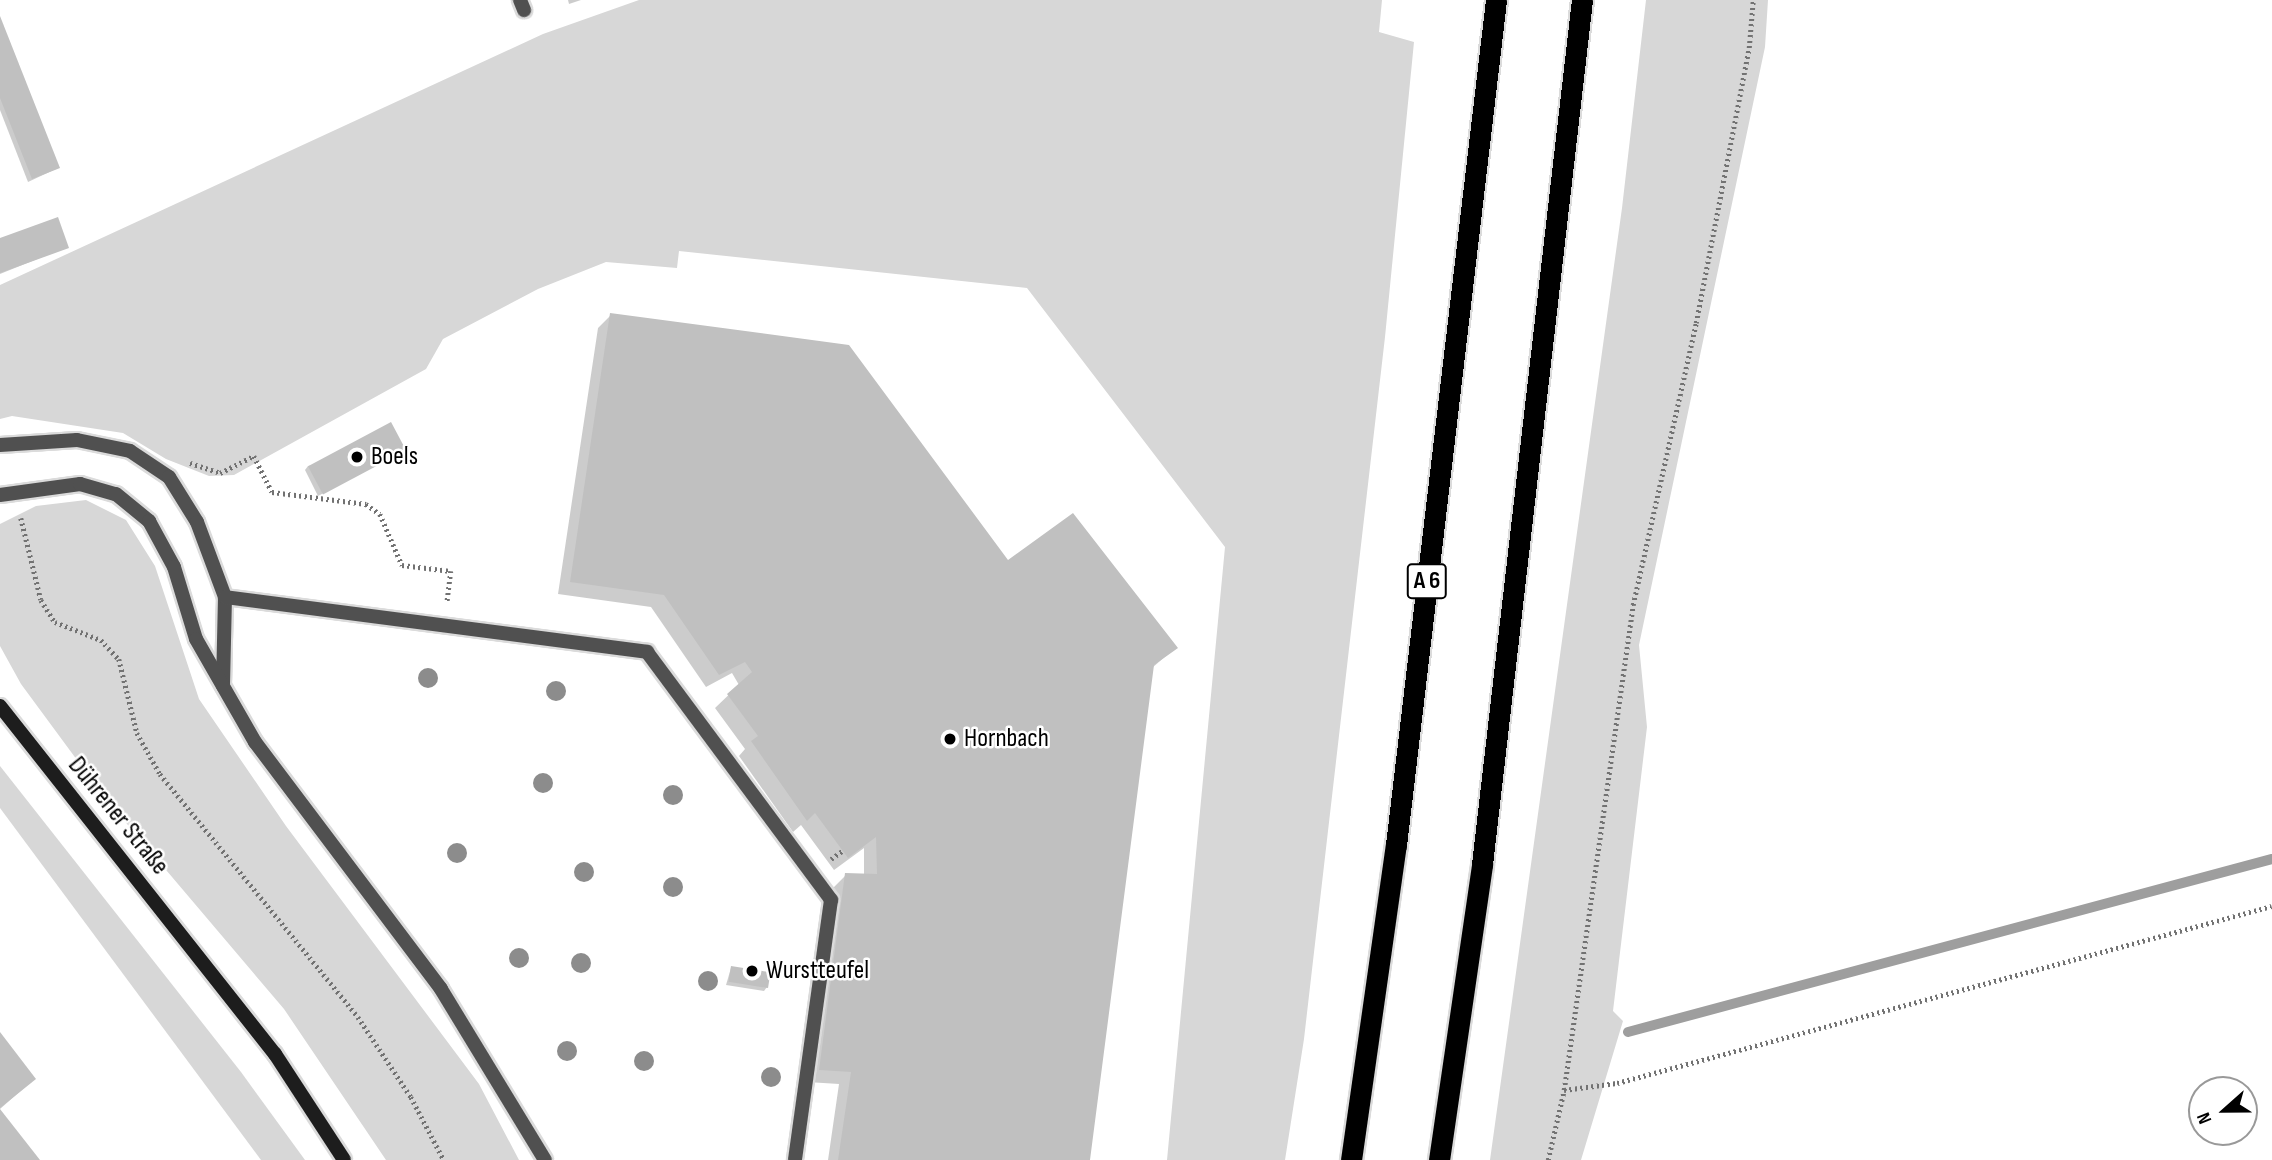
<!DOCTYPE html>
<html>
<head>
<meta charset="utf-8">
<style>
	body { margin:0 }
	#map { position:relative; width:2272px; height:1160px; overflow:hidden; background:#fff; font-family:"Sofia Sans Condensed",sans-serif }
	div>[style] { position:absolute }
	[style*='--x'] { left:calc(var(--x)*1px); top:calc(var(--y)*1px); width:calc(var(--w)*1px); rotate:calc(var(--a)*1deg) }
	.green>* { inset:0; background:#d7d7d7 }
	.shadow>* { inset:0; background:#0003 }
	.stream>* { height:10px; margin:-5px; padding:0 5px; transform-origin:5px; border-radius:5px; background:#9e9e9e }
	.building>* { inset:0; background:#c0c0c0; transform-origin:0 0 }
	.path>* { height:4.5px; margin-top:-2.25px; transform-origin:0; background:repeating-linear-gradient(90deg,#727272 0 2px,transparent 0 5.5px) }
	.roads { filter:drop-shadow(2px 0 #dbdbdb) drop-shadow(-2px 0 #dbdbdb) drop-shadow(0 2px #dbdbdb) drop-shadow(0 -2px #dbdbdb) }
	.lane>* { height:14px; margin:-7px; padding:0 7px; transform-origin:7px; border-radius:7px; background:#505050 }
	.secondary>* { height:14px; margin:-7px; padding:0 7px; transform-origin:7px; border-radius:7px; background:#1d1d1d }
	.highway>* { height:21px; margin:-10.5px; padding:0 10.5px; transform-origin:10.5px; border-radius:10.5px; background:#000 }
	.trees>* { width:20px; height:20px; margin:-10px; border-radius:50%; background:#8c8c8c }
	.dots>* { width:19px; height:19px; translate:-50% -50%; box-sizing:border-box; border:4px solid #fff; border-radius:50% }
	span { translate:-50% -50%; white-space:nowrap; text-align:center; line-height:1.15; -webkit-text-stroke:5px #fff; paint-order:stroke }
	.shield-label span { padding:2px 5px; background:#fff; border:2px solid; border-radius:5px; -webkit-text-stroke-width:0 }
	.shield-label { font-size:24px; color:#000; font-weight:700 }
	.poi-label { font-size:26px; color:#000 }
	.left { translate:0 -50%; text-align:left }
	.street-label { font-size:26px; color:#000 }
	.north { position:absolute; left:2188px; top:1076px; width:70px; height:70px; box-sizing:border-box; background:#fff; border:2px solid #999; border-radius:50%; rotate:249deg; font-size:19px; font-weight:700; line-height:28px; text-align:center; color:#000 }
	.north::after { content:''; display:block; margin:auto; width:24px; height:32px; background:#000; clip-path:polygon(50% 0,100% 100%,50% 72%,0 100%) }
</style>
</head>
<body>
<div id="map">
	<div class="green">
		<i style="clip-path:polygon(639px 0,1382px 0,1379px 32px,1414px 42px,1385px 337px,1304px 1039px,1285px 1160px,1167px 1160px,1225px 547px,1027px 288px,679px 251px,677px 268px,606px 262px,538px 289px,443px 339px,426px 369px,234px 475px,209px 476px,166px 459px,123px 433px,12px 416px,0 419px,0 285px,543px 34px)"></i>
		<i style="clip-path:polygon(1646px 0,1768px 0,1765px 47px,1639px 645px,1647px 727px,1613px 1011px,1623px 1021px,1581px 1160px,1490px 1160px,1622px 208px)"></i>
		<i style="clip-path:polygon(86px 500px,126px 520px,155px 566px,199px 699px,286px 826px,479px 1084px,519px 1160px,386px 1160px,284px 1009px,105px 798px,21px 684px,0 646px,0 524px,36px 506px)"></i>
		<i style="clip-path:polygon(0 766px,241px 1072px,305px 1160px,261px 1160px,0 808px)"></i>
	</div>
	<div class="shadow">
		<i style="clip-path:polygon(568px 0,581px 0,569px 4px)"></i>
		<i style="clip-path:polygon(0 21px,58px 168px,28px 182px,0 110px)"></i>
		<i style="clip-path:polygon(0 240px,67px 247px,0 274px)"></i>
		<i style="clip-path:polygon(611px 315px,1008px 563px,1175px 648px,1152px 668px,1088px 1160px,828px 1160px,839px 1084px,807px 1082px,833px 888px,846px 875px,864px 875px,864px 848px,834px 870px,801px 825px,793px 832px,739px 756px,745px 749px,715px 708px,739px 685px,732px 673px,706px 687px,651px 607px,558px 594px,598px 328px)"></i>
		<i style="clip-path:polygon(404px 450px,318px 496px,305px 470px,308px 466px)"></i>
		<i style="clip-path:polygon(731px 968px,767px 987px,764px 991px,726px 985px)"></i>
		<i style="clip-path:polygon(0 1035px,34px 1079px,0 1109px)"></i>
	</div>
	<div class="stream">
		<i style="--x:1628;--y:1032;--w:667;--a:-15.04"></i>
	</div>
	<div class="building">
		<i style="clip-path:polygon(0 16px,60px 168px,32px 179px,0 98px)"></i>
		<i style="clip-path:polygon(58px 217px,69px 248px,0 273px,0 238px)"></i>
		<i style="clip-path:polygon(610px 313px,849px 345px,1008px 560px,1073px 513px,1178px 648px,1154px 665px,1090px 1160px,838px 1160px,851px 1072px,819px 1070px,845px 873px,877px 874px,876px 837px,848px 858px,815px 813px,807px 821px,751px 741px,758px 736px,727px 694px,752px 672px,745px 662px,719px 675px,664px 595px,570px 582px)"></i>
		<i style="left:391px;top:422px;width:32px;height:94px;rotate:62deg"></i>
		<i style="left:731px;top:966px;width:40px;height:16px;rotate:9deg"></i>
		<i style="clip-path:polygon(0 1032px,36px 1079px,0 1108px)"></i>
		<i style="clip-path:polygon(0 1109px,40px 1160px,0 1160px)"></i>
	</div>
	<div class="path">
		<i style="--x:190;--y:463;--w:32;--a:18"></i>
		<i style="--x:220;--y:473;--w:38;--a:-27"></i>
		<i style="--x:254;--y:456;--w:40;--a:63.4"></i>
		<i style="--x:272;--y:492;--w:95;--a:7.3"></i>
		<i style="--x:366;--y:504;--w:17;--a:36"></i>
		<i style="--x:380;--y:514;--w:56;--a:66.7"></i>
		<i style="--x:402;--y:565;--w:49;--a:7"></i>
		<i style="--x:451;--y:571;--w:32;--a:97"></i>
		<i style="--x:21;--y:518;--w:84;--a:76.3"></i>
		<i style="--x:41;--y:600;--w:26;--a:58"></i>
		<i style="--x:55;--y:622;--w:49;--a:21.4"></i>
		<i style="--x:101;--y:640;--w:26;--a:47"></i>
		<i style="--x:119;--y:659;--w:76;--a:76.3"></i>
		<i style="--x:137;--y:733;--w:47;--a:60.7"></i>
		<i style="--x:160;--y:774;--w:313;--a:50.8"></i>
		<i style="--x:358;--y:1017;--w:96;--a:56.5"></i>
		<i style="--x:411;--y:1097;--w:71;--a:62.4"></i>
		<i style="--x:831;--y:859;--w:14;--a:-36"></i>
		<i style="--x:1564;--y:1090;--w:53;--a:-7.5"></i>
		<i style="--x:1617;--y:1083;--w:678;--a:-15.12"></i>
		<i style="--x:1548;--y:1160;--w:72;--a:-77.1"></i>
		<i style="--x:1564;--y:1090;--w:490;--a:-81.9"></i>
		<i style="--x:1633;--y:605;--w:289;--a:-77.4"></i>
		<i style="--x:1696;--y:323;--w:280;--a:-79.1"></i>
		<i style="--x:1749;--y:48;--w:48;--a:-85.2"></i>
	</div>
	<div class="roads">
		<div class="lane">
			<i style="--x:520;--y:0;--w:11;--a:68"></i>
			<i style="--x:0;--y:445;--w:77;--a:-3.7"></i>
			<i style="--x:77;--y:440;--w:54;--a:11.7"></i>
			<i style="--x:130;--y:451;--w:47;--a:33.7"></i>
			<i style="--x:169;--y:477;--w:53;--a:58.1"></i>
			<i style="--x:197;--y:522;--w:80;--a:69.5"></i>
			<i style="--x:225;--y:597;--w:89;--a:91.3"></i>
			<i style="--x:0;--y:495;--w:81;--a:-7.8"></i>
			<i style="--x:80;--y:484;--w:37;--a:16"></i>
			<i style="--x:116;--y:494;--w:43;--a:39.3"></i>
			<i style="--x:149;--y:521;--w:52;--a:61.5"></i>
			<i style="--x:174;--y:567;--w:75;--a:73"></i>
			<i style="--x:196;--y:639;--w:119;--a:60.2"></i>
			<i style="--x:255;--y:742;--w:309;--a:53"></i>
			<i style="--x:441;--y:989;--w:200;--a:58.7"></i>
			<i style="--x:225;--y:597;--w:426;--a:7.4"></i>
			<i style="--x:647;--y:652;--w:309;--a:53.4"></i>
			<i style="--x:831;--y:900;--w:262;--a:97.9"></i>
		</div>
		<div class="secondary">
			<i style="--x:0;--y:706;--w:444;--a:51.7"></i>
			<i style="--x:275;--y:1054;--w:126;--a:56.9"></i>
		</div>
		<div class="highway">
			<i style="--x:1351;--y:1160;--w:318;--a:-81.9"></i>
			<i style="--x:1396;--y:845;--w:851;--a:-83.25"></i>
			<i style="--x:1439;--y:1160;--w:299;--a:-81.7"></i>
			<i style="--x:1482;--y:864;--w:870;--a:-83.4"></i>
		</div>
	</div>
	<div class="trees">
		<i style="left:428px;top:678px"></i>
		<i style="left:556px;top:691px"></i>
		<i style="left:543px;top:783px"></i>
		<i style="left:673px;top:795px"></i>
		<i style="left:457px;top:853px"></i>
		<i style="left:584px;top:872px"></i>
		<i style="left:673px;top:887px"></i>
		<i style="left:519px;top:958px"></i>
		<i style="left:581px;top:963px"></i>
		<i style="left:708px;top:981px"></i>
		<i style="left:567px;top:1051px"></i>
		<i style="left:644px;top:1061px"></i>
		<i style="left:771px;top:1077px"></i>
	</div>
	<div class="dots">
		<i style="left:357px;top:457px;background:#000"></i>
		<i style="left:950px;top:739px;background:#000"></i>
		<i style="left:752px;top:971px;background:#000"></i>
	</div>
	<div class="shield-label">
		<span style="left:1427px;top:581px">A 6</span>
	</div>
	<div class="poi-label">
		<span class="left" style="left:371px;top:457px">Boels</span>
		<span class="left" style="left:964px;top:739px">Hornbach</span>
		<span class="left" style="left:766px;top:971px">Wurstteufel</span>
	</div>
	<div class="street-label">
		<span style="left:118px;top:816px;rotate:51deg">Dührener Straße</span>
	</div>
	<div class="north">N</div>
</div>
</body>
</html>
